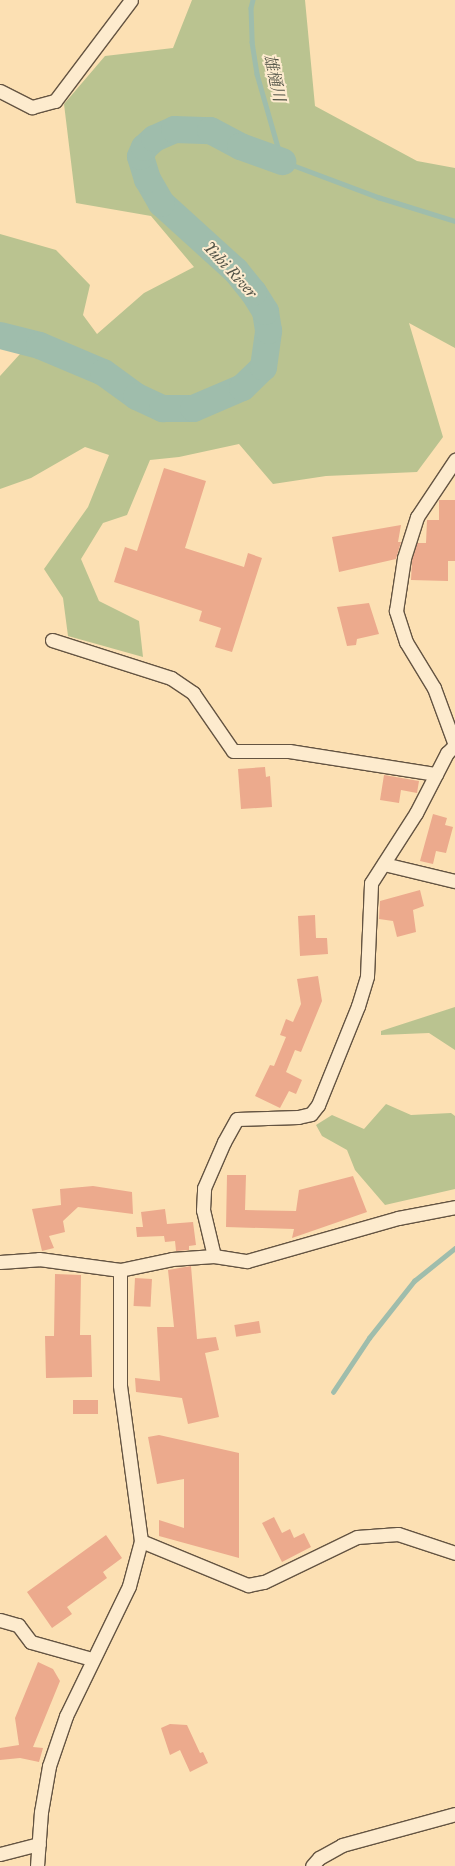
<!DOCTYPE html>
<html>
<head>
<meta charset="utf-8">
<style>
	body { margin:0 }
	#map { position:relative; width:455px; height:1866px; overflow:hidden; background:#fce0b3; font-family:"IM FELL Great Primer","Noto Serif JP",serif }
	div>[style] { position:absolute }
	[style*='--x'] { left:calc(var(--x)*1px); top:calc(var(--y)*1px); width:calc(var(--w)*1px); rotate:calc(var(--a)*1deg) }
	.green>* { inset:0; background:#bac390 }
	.stream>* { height:4.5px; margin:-2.25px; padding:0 2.25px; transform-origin:2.25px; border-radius:2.25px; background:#9fbdac }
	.river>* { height:27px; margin:-13.5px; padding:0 13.5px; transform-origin:13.5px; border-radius:13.5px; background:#9fbdac }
	.building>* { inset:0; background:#ecaa8d; transform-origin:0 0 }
	.roads { filter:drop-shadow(1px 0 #645442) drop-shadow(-1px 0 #645442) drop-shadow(0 1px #645442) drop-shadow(0 -1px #645442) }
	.street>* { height:13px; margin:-6.5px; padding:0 6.5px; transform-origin:6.5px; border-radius:6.5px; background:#fdebce }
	span { translate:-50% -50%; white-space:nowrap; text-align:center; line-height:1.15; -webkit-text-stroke:4px #fdebce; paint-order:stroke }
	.water-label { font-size:16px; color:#525347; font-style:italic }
</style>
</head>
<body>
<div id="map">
	<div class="green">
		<i style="clip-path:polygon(192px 0,305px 0,315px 106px,417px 161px,455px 168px,455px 348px,409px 323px,443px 437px,417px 472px,326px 476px,273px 484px,239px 444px,179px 457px,150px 460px,127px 515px,103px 523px,81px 559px,99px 601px,139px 621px,143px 657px,68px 636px,63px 598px,44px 569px,88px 507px,109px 455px,85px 447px,31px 478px,0 489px,0 376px,20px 354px,0 340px,0 234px,56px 250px,90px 285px,83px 315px,97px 334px,144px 293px,194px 267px,151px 216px,76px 203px,64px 104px,105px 56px,173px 48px)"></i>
		<i style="clip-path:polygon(455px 1007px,455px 1050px,429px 1033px,381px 1035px,381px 1031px)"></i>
		<i style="clip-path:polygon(386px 1104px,411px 1115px,451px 1113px,455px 1116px,455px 1189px,385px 1205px,355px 1170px,347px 1150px,322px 1136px,316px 1125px,332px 1115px,364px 1129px)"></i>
	</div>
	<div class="stream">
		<i style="--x:253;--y:0;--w:8;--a:104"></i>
		<i style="--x:251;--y:8;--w:34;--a:88"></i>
		<i style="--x:252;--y:42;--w:32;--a:81"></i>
		<i style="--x:257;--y:74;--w:91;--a:74"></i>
		<i style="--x:282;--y:161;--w:103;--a:20.6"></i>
		<i style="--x:378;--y:197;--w:81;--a:17.3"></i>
		<i style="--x:333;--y:1392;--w:65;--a:-56.3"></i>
		<i style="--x:369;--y:1338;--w:73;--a:-51.7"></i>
		<i style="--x:414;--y:1281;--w:53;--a:-38.8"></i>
	</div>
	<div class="river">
		<i style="--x:0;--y:335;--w:40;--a:14.4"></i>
		<i style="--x:39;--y:345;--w:69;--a:22.9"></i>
		<i style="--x:103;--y:372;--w:41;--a:36"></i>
		<i style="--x:136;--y:396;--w:29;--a:25"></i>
		<i style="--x:162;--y:408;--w:31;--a:0"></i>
		<i style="--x:193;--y:408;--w:53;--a:-23.2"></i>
		<i style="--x:242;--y:387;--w:29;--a:-44"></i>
		<i style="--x:263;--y:367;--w:37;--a:-82"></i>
		<i style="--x:268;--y:330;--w:19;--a:-99"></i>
		<i style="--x:265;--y:311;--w:22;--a:-122"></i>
		<i style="--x:253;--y:292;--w:28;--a:-129"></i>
		<i style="--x:235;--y:270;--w:100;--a:-137.8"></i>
		<i style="--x:161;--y:203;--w:28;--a:-120"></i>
		<i style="--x:147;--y:179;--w:24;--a:-107"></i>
		<i style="--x:140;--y:156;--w:10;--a:-66"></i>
		<i style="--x:144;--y:147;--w:13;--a:-42"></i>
		<i style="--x:154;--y:138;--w:22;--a:-24"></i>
		<i style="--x:174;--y:129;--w:36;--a:2"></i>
		<i style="--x:210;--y:130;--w:34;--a:28"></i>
		<i style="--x:240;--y:146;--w:45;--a:19.7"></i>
	</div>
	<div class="building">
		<i style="clip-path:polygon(164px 468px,206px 481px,185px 548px,244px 567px,248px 553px,262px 558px,232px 652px,215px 647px,221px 628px,199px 621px,202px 611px,114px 582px,125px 547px,137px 551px)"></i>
		<i style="clip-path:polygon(439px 500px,455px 500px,455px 561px,448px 561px,448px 581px,411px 580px,412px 560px,417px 543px,426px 543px,427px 520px,439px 520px)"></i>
		<i style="clip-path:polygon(401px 525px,398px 542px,401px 542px,396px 559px,339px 572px,332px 537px)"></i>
		<i style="clip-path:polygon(369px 603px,379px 634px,357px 639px,356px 645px,347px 646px,337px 607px)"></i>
		<i style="clip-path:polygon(265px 767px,266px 777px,270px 776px,272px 807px,241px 809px,238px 769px)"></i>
		<i style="clip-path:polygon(384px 775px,419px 781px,417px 793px,401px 790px,399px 803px,380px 800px)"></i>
		<i style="clip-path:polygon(433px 814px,447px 818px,445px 825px,453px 827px,446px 853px,436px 851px,433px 864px,420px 861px)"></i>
		<i style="clip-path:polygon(420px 890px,424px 906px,413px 910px,416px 932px,397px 937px,393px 921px,379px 919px,380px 901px)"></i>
		<i style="clip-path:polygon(315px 915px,316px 938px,327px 938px,328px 954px,300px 956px,298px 916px)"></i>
		<i style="clip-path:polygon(318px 976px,322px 1001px,301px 1052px,295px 1050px,286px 1072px,302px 1080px,296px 1094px,289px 1091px,280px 1108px,255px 1096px,270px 1065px,274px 1066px,286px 1037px,280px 1035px,286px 1019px,293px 1022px,301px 1004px,297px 979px)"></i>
		<i style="clip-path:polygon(227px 1175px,246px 1175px,245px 1210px,296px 1211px,299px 1190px,353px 1176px,367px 1212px,292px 1238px,294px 1229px,226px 1227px)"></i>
		<i style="clip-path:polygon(93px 1186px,132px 1192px,133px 1214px,78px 1207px,63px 1221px,65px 1232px,49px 1236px,54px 1248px,42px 1251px,32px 1209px,61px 1205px,60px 1189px)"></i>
		<i style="clip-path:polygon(165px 1209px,167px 1224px,193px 1222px,196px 1245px,189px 1246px,189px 1250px,176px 1251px,175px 1241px,165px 1242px,164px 1236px,137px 1237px,136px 1227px,143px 1227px,141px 1212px)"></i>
		<i style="clip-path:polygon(191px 1266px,197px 1339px,216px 1337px,219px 1350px,205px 1353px,219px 1417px,188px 1424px,182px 1398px,136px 1392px,135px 1378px,160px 1381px,157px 1327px,174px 1327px,168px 1270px)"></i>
		<i style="clip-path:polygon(55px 1274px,81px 1275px,80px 1335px,91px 1335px,92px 1377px,46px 1378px,45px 1336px,54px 1336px)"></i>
		<i style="left:135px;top:1278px;width:17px;height:28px;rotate:3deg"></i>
		<i style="left:259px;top:1321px;width:12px;height:25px;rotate:81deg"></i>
		<i style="left:73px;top:1400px;width:25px;height:14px"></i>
		<i style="clip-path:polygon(159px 1435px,239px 1453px,239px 1558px,159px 1536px,159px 1520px,184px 1528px,184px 1479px,157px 1484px,148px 1437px)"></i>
		<i style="clip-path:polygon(274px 1517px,282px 1533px,290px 1529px,294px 1538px,304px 1533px,311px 1547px,282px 1562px,262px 1523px)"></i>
		<i style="clip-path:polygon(106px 1535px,122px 1558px,103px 1572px,107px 1578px,67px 1607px,72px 1614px,52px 1628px,27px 1592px)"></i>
		<i style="clip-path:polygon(38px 1662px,53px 1669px,60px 1681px,33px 1747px,43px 1748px,39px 1762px,20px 1758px,0 1760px,0 1748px,19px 1745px,15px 1718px)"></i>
		<i style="clip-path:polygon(170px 1724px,187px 1725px,200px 1753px,203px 1752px,208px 1763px,190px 1772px,180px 1750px,170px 1755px,161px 1728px)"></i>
	</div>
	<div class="roads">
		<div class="street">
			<i style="--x:0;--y:91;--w:36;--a:27"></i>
			<i style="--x:32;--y:107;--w:24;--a:-15"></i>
			<i style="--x:55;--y:101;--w:126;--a:-53"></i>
			<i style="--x:52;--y:640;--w:125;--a:17.7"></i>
			<i style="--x:171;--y:678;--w:27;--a:34"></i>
			<i style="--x:193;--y:693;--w:70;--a:55.4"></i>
			<i style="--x:233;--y:751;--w:56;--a:0"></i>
			<i style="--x:289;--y:751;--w:149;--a:8.9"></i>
			<i style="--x:455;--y:745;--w:61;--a:-110.2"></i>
			<i style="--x:434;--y:688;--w:54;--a:-121.3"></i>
			<i style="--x:406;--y:642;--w:33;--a:-108"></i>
			<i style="--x:396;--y:611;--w:54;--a:-81.4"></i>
			<i style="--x:404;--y:558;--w:43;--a:-72.4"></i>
			<i style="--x:417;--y:517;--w:69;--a:-56.3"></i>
			<i style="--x:384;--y:864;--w:73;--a:13.5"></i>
			<i style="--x:214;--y:1256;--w:47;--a:-103.4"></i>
			<i style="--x:203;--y:1210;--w:22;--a:-87"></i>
			<i style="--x:204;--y:1188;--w:50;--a:-66.5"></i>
			<i style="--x:224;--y:1142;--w:26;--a:-61"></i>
			<i style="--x:237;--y:1119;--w:61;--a:-1.9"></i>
			<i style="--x:298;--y:1117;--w:13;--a:-13"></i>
			<i style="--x:311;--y:1114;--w:11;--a:-52"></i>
			<i style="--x:318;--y:1105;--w:107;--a:-68"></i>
			<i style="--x:358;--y:1006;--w:31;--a:-73"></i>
			<i style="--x:367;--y:976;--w:93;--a:-87.5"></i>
			<i style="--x:371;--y:883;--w:83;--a:-57.3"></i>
			<i style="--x:416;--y:813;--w:68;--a:-62.7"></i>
			<i style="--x:447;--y:753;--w:11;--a:-45"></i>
			<i style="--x:0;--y:1262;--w:39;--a:-4"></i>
			<i style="--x:39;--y:1259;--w:82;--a:7.7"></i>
			<i style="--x:120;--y:1270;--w:53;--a:-11.9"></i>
			<i style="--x:172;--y:1259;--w:42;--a:-4.1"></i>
			<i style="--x:214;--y:1256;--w:33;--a:9"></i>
			<i style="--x:247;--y:1261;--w:157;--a:-15.9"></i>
			<i style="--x:398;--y:1218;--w:58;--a:-10.9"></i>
			<i style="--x:141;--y:1541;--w:116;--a:22.4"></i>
			<i style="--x:248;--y:1585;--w:16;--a:-11"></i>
			<i style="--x:264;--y:1582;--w:103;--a:-25.8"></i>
			<i style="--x:357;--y:1537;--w:41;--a:-4.2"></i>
			<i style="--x:398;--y:1534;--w:60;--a:18.4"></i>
			<i style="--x:0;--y:1620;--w:19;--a:16"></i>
			<i style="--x:18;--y:1625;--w:21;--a:53"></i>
			<i style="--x:31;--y:1642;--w:63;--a:15.6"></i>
			<i style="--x:0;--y:1854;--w:40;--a:-14.4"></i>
			<i style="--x:37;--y:1866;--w:54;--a:-85.8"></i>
			<i style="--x:41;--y:1812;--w:47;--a:-80.1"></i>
			<i style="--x:49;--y:1766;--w:53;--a:-71.2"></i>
			<i style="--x:66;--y:1716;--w:144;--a:-64.1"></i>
			<i style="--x:129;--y:1586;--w:47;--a:-75.1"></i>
			<i style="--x:141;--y:1541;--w:157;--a:-97.7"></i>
			<i style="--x:120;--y:1385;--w:115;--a:-90"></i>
			<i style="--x:312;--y:1866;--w:11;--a:-49"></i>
			<i style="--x:319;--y:1858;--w:26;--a:-29"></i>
			<i style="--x:342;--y:1845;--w:117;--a:-15.3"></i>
		</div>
	</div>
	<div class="water-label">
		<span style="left:274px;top:78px;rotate:77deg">雄樋川</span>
		<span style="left:230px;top:270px;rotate:47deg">Yuhi River</span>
	</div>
</div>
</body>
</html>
